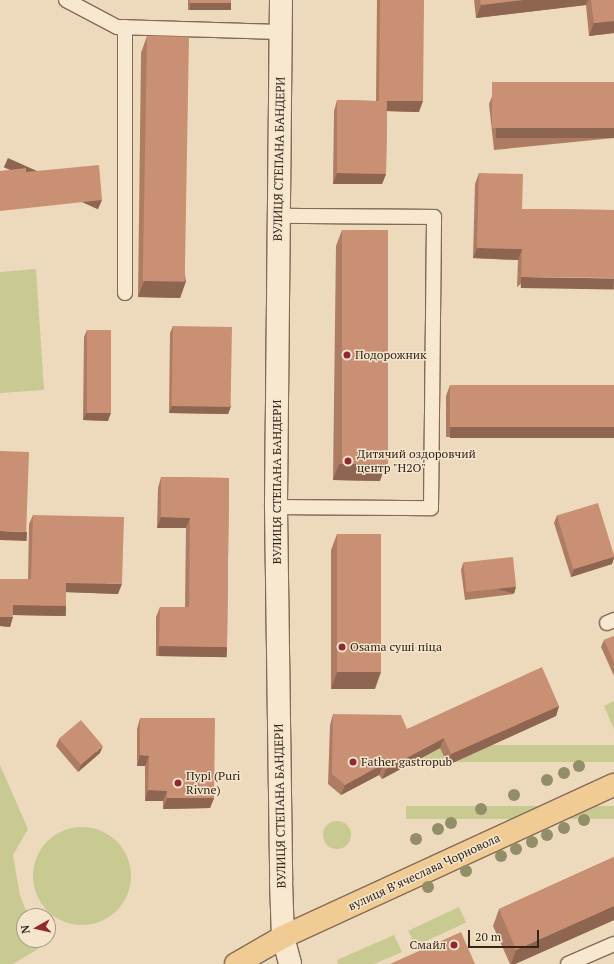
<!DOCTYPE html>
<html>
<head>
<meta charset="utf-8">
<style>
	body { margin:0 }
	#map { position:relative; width:614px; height:964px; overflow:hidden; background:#eddabd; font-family:"PT Serif",serif }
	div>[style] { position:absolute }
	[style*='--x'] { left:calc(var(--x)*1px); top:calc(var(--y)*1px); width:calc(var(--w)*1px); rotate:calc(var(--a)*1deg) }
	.green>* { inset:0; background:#c8ca92; transform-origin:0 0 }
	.round { border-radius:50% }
	.roads { filter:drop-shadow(1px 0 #846b57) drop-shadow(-1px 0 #846b57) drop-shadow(0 1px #846b57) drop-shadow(0 -1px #846b57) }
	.lane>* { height:14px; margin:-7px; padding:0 7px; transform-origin:7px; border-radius:7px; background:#f8e8d0 }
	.secondary>* { height:22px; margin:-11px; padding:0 11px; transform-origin:11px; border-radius:11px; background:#f8e8d0 }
	.primary>* { height:22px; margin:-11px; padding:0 11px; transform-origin:11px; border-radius:11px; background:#f1cb94 }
	.trees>* { width:12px; height:12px; margin:-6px; border-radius:50%; background:#928e68 }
	.wall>* { inset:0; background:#ae7c63 }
	.shaded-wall>* { inset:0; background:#8d6550; transform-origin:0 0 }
	.building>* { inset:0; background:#ca9073; transform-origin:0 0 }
	.dots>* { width:11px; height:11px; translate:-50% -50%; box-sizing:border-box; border:2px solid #f4e5cc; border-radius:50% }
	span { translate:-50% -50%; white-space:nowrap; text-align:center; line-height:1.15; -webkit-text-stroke:3px #f4e5cc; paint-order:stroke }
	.street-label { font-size:12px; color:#33251b }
	.poi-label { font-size:12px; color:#33251b }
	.left { translate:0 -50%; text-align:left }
	.right { translate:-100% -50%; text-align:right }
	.north { position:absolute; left:16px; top:908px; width:40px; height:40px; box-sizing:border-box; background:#f4e5cc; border:1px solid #a79885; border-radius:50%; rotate:262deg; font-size:11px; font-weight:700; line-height:16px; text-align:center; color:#33251b }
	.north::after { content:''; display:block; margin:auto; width:14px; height:18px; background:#922832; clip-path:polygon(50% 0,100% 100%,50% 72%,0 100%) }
	.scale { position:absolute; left:468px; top:930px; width:71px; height:18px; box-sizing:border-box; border:2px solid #33251b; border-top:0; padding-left:5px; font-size:12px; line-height:14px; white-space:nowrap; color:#33251b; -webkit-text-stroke:3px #f4e5cc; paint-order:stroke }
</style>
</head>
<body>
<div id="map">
	<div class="green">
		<i style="clip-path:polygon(36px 269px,44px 390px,0 393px,0 272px)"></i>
		<i style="clip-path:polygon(614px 701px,614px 729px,604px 706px)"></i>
		<i style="left:614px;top:745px;width:17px;height:258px;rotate:90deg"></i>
		<i style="clip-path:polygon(0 765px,28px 829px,13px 855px,20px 895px,28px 916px,24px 916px,24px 940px,38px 940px,41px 947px,13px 964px,0 964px)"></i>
		<i style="left:614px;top:806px;width:13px;height:208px;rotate:90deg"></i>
		<i class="round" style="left:323px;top:821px;width:28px;height:28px"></i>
		<i class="round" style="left:33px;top:827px;width:98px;height:98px"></i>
		<i style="left:459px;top:907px;width:17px;height:56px;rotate:65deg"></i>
		<i style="clip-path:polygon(394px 935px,402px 952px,374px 964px,338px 964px,337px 960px)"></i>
	</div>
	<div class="roads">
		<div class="lane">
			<i style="--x:66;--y:0;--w:58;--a:27.9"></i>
			<i style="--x:117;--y:27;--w:163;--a:1.8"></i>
			<i style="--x:125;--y:27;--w:266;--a:90"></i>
			<i style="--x:276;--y:507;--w:155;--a:0.4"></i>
			<i style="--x:431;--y:508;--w:291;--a:-89.4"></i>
			<i style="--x:434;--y:217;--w:156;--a:-179.6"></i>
			<i style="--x:607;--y:623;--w:8;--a:-23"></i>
			<i style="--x:568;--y:964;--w:50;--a:-23.5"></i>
		</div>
		<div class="secondary">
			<i style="--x:281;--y:0;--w:507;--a:90.57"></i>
			<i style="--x:276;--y:507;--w:374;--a:89.2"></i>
			<i style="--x:281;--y:881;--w:56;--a:88"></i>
			<i style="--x:283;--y:937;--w:28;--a:75"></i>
		</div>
		<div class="primary">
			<i style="--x:236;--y:964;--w:54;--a:-29.9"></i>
			<i style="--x:283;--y:937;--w:364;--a:-24.7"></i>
		</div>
	</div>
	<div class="trees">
		<i style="left:579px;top:766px"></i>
		<i style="left:564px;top:773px"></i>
		<i style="left:547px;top:780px"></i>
		<i style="left:514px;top:795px"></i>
		<i style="left:481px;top:809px"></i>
		<i style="left:584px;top:820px"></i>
		<i style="left:451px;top:823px"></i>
		<i style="left:564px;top:828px"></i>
		<i style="left:438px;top:829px"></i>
		<i style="left:547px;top:835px"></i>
		<i style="left:416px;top:839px"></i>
		<i style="left:532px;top:842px"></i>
		<i style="left:516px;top:849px"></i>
		<i style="left:501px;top:856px"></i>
		<i style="left:466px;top:871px"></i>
		<i style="left:428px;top:887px"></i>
	</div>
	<div class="wall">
		<i style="clip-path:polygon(188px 0,231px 0,231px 3px,229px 10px,188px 10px)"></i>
		<i style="clip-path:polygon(377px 0,424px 0,419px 112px,387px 111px,386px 174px,382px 184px,333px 184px,334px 111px,337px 100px,376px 101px)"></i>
		<i style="clip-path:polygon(474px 0,614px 0,614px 33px,589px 36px,586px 5px,476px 18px)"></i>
		<i style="clip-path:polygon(147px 36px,186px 281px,180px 298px,138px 297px,141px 53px)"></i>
		<i style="clip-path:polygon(614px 82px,614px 138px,494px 150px,489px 104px,493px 94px)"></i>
		<i style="clip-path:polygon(479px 173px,522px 209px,614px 210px,517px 287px,518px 260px,473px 258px,475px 184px)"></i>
		<i style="clip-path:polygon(342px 230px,380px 481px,333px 480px,336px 246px)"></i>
		<i style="clip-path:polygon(173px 326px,231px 406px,228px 414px,169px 413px,170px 333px)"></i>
		<i style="clip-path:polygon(87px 330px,108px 421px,83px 420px,84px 337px)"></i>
		<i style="clip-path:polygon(450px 385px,614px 386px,614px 438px,446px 437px,446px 396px)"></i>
		<i style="clip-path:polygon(161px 477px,229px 478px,227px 647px,224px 657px,156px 656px,156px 617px,160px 607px,185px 607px,186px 528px,157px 528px,158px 488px)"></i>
		<i style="clip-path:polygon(33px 515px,118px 594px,66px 592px,66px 606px,62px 616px,13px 615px,10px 627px,0 626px,0 579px,28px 579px,29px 524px)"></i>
		<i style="clip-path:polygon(557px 515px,614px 555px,614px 558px,612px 564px,571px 577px,554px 523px)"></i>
		<i style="clip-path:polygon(337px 534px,375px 689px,331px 689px,331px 550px)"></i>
		<i style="clip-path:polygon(463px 563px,514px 594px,465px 600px,461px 570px)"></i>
		<i style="clip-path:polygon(614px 636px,614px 676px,601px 647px,604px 640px)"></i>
		<i style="clip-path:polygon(559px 706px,556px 716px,448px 765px,440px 748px,382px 779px,379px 775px,341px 795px,328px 784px,330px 725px,333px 714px,407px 729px)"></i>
		<i style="clip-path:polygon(140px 718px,214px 798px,210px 808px,163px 809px,163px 801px,145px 801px,145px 766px,137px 766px,137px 729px)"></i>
		<i style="clip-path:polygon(59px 739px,100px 753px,78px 772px,56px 746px)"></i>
		<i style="clip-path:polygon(614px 857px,614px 920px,515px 964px,510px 964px,493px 926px,499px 909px)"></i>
	</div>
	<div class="shaded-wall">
		<i style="clip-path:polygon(523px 0,588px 0,586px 5px,476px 18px,481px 5px)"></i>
		<i style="left:190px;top:3px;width:41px;height:7px"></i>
		<i style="clip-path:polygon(614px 21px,614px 33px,589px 36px,594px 23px)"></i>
		<i style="clip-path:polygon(387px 101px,423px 101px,419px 112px,383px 111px)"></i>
		<i style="left:614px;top:128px;width:10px;height:118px;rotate:90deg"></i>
		<i style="clip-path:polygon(337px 173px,386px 174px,382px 184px,333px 184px)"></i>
		<i style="left:102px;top:200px;width:10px;height:103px;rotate:114deg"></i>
		<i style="clip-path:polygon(477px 248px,522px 249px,518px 260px,473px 258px)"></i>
		<i style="left:521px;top:277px;width:93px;height:11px;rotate:1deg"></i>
		<i style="clip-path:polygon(144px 281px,186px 281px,180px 298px,138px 297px)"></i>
		<i style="clip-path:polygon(172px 406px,231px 406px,228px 414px,169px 413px)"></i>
		<i style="clip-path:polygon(86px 413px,111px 413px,108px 421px,83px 420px)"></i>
		<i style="left:450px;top:427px;width:164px;height:11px"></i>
		<i style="clip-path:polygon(339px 464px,386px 464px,380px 481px,333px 480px)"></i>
		<i style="clip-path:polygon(161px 517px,190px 518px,186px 528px,157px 528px)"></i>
		<i style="left:0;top:531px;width:27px;height:9px;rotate:2deg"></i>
		<i style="clip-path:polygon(614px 557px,612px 564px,571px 577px,574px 569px)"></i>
		<i style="clip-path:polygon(66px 583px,122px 584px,118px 594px,63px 592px)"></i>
		<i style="left:516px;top:587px;width:7px;height:49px;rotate:106deg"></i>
		<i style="left:13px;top:605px;width:53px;height:10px;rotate:1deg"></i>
		<i style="clip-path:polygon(0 617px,13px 617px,10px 627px,0 626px)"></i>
		<i style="left:159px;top:646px;width:68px;height:10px;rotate:1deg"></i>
		<i style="clip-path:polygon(337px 672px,381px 672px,375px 689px,331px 689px)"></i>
		<i style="clip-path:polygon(559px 706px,556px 716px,448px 765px,451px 754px)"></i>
		<i style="clip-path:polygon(444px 738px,440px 748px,382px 779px,386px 769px)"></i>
		<i style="clip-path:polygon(103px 746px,100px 753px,78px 772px,81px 765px)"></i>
		<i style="clip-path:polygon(140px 755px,149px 756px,145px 766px,137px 766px)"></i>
		<i style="clip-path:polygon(383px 764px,379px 775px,341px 795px,345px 785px)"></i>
		<i style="clip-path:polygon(148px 790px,167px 791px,163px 801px,145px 801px)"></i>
		<i style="clip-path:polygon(167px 798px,214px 798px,210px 808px,163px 809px)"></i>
		<i style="clip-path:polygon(614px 906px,614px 920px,515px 964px,511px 964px,516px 950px)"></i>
	</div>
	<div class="building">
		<i style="left:190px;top:0;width:41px;height:3px"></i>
		<i style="clip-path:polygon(380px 0,424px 0,423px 101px,387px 101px,386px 174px,337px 173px,337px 100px,379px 101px)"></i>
		<i style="clip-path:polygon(480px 0,523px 0,481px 5px)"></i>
		<i style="clip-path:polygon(591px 0,614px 0,614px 21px,594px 23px)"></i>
		<i style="left:147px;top:36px;width:42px;height:245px;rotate:1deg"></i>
		<i style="left:614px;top:82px;width:46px;height:122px;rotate:90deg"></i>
		<i style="clip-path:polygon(99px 165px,102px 200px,0 211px,0 171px,26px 168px,26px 172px)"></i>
		<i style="clip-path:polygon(479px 173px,523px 174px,522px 209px,614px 210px,614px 278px,521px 277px,522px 249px,477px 248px)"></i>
		<i style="left:342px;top:230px;width:46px;height:234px"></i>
		<i style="left:173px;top:326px;width:59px;height:80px;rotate:1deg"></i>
		<i style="left:87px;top:330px;width:24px;height:83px"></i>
		<i style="left:450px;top:385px;width:164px;height:42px"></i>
		<i style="left:0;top:451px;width:29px;height:80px;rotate:2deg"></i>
		<i style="clip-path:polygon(161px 477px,229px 478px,227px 647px,159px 646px,160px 607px,189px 607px,190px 518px,161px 517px)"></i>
		<i style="left:598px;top:503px;width:56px;height:43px;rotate:73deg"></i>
		<i style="clip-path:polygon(33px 515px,124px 517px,122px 584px,66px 583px,66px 606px,13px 605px,13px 617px,0 617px,0 579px,31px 579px)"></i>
		<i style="left:337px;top:534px;width:44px;height:138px"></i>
		<i style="left:513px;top:557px;width:30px;height:50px;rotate:84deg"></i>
		<i style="clip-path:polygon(614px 636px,614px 663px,604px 640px)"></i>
		<i style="clip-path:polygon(542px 667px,559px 706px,451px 754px,444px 738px,386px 769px,383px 764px,345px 785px,332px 774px,333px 714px,401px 715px,407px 729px)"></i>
		<i style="clip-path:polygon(140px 718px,215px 718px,214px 798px,167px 798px,167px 791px,148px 790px,149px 756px,140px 755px)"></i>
		<i style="left:81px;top:720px;width:34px;height:29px;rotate:50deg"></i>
		<i style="clip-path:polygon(614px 857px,614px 906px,516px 950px,499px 909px)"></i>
		<i style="clip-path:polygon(461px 932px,475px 964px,390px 964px)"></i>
	</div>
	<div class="dots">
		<i style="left:347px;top:355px;background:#922832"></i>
		<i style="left:348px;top:461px;background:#922832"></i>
		<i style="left:342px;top:647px;background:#922832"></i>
		<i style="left:353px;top:762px;background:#922832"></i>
		<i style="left:178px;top:783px;background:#922832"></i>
		<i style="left:454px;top:945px;background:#922832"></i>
	</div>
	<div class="street-label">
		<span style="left:279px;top:159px;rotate:-89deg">ВУЛИЦЯ СТЕПАНА БАНДЕРИ</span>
		<span style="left:277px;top:482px;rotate:-90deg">ВУЛИЦЯ СТЕПАНА БАНДЕРИ</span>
		<span style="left:280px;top:806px;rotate:-91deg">ВУЛИЦЯ СТЕПАНА БАНДЕРИ</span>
		<span style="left:424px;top:872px;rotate:-25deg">вулиця Вʼячеслава Чорновола</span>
	</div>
	<div class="poi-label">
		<span class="left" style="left:355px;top:355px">Подорожник</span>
		<span class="left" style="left:357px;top:461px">Дитячий оздоровчий<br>центр "H2O"</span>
		<span class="left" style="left:350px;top:647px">Osama суші піца</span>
		<span class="left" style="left:361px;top:762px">Father gastropub</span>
		<span class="left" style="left:186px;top:783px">Пурі (Puri<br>Rivne)</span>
		<span class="right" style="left:446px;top:945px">Смайл</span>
	</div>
	<div class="north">N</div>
	<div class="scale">20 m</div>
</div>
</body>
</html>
